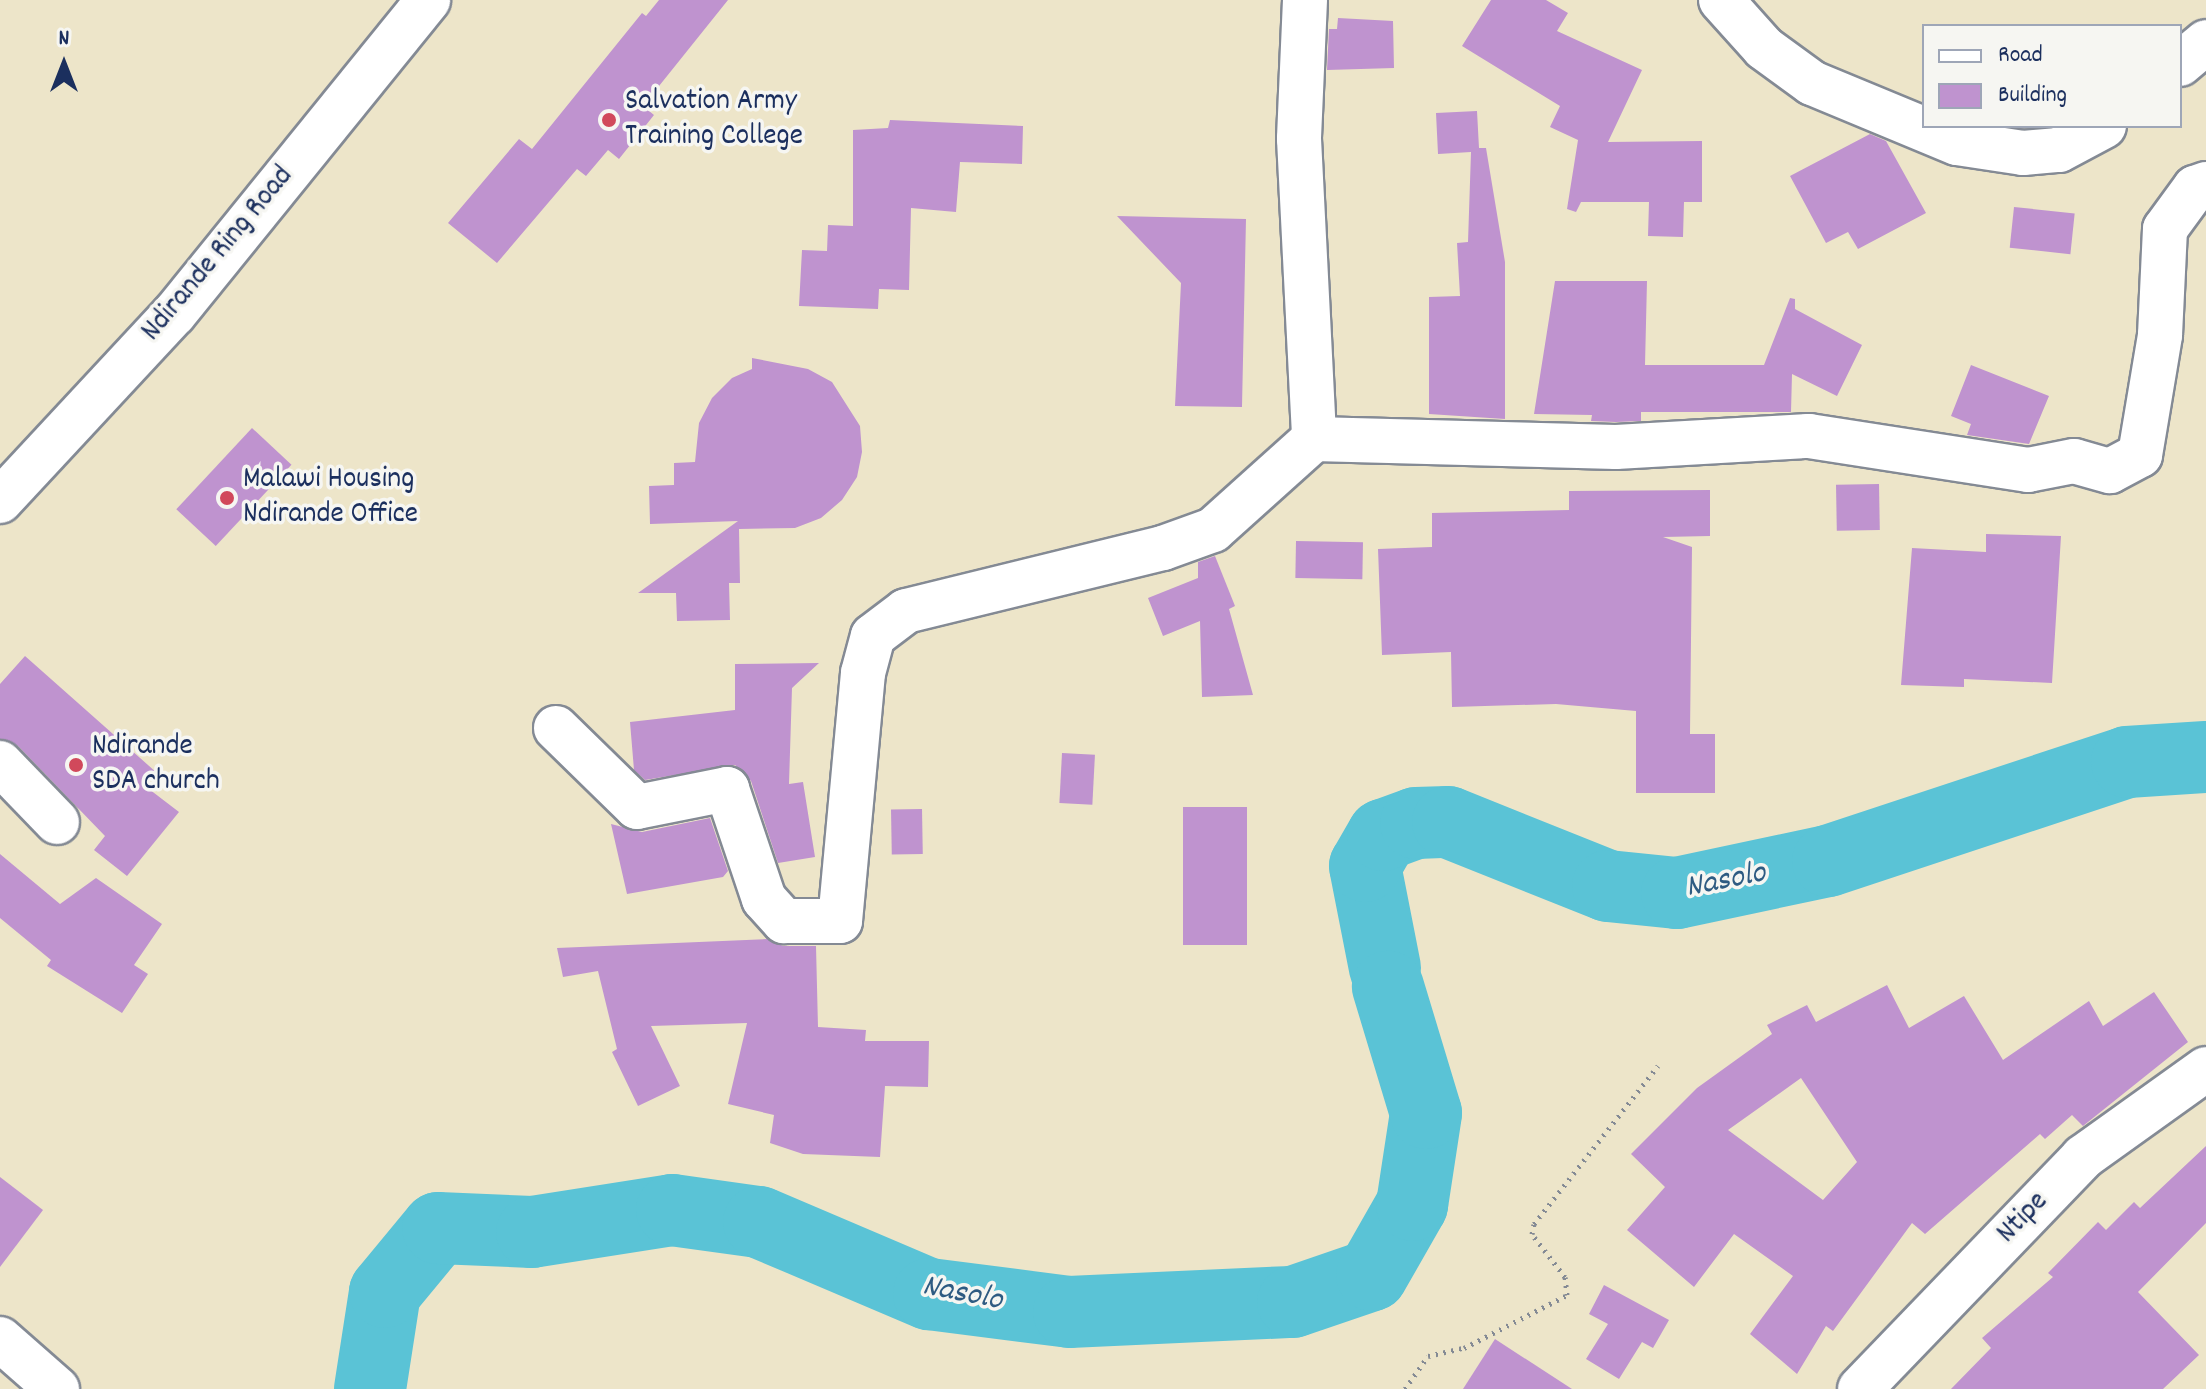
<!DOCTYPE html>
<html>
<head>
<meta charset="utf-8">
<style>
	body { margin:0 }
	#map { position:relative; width:2206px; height:1389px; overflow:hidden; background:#ede5c9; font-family:Dekko,sans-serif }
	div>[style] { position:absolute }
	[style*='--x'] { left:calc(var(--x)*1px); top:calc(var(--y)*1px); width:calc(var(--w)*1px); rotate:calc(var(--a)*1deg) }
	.river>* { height:72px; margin:-36px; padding:0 36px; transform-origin:36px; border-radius:36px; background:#5ac3d6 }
	.building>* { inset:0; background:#bf93cf; transform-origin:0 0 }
	.path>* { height:5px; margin-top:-2.5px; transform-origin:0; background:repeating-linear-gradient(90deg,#848a94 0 2px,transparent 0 8px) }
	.roads { filter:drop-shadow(2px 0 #848a94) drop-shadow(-2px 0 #848a94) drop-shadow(0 2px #848a94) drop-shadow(0 -2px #848a94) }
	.minor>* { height:44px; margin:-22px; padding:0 22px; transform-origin:22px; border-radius:22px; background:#fff }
	.dots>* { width:22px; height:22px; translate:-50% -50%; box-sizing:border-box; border:4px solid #f6f6f2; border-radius:50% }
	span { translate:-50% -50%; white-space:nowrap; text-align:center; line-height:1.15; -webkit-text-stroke:7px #f6f6f2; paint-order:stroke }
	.poi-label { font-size:30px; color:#1b2f5e }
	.left { translate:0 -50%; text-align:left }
	.street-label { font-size:30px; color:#1b2f5e }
	.water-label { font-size:32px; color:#2e5b82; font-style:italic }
	.legend { position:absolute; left:1922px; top:24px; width:260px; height:104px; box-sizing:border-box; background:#f6f6f2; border:2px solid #9ea6b7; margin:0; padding:10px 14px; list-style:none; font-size:24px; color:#1b2f5e }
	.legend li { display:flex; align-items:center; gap:16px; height:40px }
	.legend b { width:40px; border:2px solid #9ea6b7 }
	.north { position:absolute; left:24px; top:24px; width:80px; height:80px; -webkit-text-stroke:6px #f6f6f2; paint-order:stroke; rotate:0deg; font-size:22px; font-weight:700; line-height:32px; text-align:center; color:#1b2f5e }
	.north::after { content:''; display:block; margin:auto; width:28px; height:36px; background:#1b2f5e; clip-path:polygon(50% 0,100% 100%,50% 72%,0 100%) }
</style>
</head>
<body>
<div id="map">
	<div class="river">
		<i style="--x:1385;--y:968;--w:104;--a:-101.1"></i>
		<i style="--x:1365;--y:866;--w:36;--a:-60"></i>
		<i style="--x:1383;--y:835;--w:35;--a:-20"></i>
		<i style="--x:1416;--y:823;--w:32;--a:-2"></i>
		<i style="--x:1448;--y:822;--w:172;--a:21.8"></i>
		<i style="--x:1608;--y:886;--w:69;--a:5.8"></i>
		<i style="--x:1677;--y:893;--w:154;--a:-12"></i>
		<i style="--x:1828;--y:861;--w:315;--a:-18.3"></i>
		<i style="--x:2127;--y:762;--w:79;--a:-3.6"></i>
		<i style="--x:370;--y:1389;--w:98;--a:-81.2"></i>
		<i style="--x:385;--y:1292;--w:83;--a:-50.4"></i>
		<i style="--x:438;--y:1228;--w:94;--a:2.4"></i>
		<i style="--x:532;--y:1232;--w:142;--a:-8.9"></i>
		<i style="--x:672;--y:1210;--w:88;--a:7.9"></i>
		<i style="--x:759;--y:1222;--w:185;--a:23"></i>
		<i style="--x:929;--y:1294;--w:141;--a:7.3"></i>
		<i style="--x:1069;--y:1312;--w:224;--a:-2.6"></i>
		<i style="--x:1293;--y:1302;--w:83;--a:-18.9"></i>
		<i style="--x:1372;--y:1275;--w:81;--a:-60.3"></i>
		<i style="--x:1412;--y:1205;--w:93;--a:-81.3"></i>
		<i style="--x:1426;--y:1113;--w:132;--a:-106.8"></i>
	</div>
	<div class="building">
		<i style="clip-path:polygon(659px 0,728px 0,643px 106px,654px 115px,619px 159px,608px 150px,586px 176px,577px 169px,497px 263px,448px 223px,519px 139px,532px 149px,642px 13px,646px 16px)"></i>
		<i style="clip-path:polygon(1491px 0,1546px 0,1568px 13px,1557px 31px,1642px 70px,1608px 142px,1702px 141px,1702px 202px,1684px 202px,1683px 237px,1648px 236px,1649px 202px,1581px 202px,1576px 212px,1567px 209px,1578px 140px,1550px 127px,1560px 106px,1462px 46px)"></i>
		<i style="clip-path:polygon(1338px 18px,1393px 21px,1394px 68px,1327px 70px,1329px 29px,1337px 29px)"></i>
		<i style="clip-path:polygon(1477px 111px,1479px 148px,1486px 148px,1505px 262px,1505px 419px,1429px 414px,1429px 297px,1460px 296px,1457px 243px,1468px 242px,1471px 152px,1438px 154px,1436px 113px)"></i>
		<i style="clip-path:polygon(890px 120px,1023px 126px,1022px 164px,960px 162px,956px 212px,911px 208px,909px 290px,879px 289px,878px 309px,799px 306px,802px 250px,827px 251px,828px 225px,853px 226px,853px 130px,888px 128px)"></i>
		<i style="clip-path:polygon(1870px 134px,1886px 141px,1926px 213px,1858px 249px,1848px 232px,1826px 243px,1790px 176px)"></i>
		<i style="left:2014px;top:207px;width:61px;height:41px;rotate:6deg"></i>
		<i style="clip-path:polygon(1117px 216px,1246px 219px,1242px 407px,1175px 406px,1181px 283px)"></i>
		<i style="clip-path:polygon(1555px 281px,1647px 281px,1645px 365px,1764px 365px,1790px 298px,1795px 299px,1795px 309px,1862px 345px,1837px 396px,1792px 374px,1791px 412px,1641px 412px,1641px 421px,1616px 422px,1591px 421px,1592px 415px,1534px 414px)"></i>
		<i style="clip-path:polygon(752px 358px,808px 369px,832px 382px,860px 426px,862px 452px,857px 477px,842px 500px,821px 518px,795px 528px,739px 529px,740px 583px,729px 583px,730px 620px,677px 621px,676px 593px,638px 593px,738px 521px,650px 524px,649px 486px,674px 485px,674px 463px,695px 462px,699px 423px,712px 398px,732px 378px,752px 369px)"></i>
		<i style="clip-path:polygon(1971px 365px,2049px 396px,2029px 444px,1967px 435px,1971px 424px,1951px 416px)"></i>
		<i style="left:252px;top:428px;width:54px;height:111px;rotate:43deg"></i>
		<i style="left:1879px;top:484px;width:46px;height:43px;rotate:89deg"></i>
		<i style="clip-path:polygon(1710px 490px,1710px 536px,1663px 537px,1692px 547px,1690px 734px,1715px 734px,1715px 793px,1636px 793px,1636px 711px,1556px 704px,1452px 707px,1451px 652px,1382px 655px,1378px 549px,1432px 547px,1432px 513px,1569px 510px,1569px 491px)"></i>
		<i style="clip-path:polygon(1986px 534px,2061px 536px,2052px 683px,1964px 679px,1964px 687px,1901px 685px,1912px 548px,1986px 552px)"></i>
		<i style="left:1296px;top:541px;width:67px;height:37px;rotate:1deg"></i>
		<i style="clip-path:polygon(1215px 556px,1235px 606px,1229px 609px,1253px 695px,1202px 697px,1200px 621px,1163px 636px,1148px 598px,1198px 578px,1198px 562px)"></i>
		<i style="clip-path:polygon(25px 656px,157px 773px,145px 786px,179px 812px,127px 876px,94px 850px,105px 836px,18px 746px,0 739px,0 684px)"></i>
		<i style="clip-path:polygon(819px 663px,792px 688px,789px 784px,803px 782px,815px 857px,778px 863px,751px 781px,735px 765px,645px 780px,634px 770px,630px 722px,735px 710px,735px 664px)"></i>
		<i style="left:1062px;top:753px;width:33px;height:50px;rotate:3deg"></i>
		<i style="left:1183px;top:807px;width:64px;height:138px"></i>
		<i style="left:922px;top:809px;width:45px;height:31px;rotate:89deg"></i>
		<i style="clip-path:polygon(710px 818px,728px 871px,723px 877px,627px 894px,611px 824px,642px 832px)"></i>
		<i style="clip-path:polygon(0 854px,60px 904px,96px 878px,162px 924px,134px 965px,148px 974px,122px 1013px,47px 966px,51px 960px,0 918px)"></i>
		<i style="clip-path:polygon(767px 939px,783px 946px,816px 946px,818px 1027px,866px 1030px,865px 1041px,929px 1041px,928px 1087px,885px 1086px,880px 1157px,803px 1154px,770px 1143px,774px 1115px,728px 1104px,747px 1023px,651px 1026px,680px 1086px,638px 1106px,612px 1052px,617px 1049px,598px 971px,563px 977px,557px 948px)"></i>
		<i style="clip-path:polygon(evenodd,1887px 985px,1909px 1028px,1964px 996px,2003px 1060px,2089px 1001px,2103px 1026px,2154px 992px,2188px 1042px,2083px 1126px,2072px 1115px,2045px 1139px,2040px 1134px,1925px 1234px,1912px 1223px,1833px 1331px,1826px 1326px,1797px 1374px,1750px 1334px,1793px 1276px,1734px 1234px,1694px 1287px,1627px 1230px,1665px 1187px,1631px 1154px,1697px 1088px,1772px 1034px,1767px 1025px,1807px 1005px,1816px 1022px,1887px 985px,1801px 1078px,1857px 1162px,1823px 1200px,1728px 1130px,1801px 1078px)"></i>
		<i style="clip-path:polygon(2206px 1146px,2206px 1223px,2138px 1292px,2199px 1355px,2163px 1389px,1951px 1389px,1991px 1348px,1982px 1338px,2053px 1277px,2048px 1273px,2098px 1222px,2106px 1230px,2134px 1202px,2140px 1208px)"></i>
		<i style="clip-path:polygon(0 1177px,43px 1210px,0 1267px)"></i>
		<i style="clip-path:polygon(1604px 1285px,1669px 1320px,1653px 1348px,1642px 1342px,1619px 1379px,1586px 1359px,1608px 1324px,1589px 1314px)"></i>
		<i style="clip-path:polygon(1495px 1339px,1572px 1389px,1463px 1389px)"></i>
	</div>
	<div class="path">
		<i style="--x:1405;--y:1389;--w:40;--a:-55.1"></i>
		<i style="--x:1428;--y:1356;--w:37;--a:-13"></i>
		<i style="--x:1464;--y:1348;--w:116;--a:-27.2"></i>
		<i style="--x:1567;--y:1295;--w:18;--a:-96"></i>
		<i style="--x:1565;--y:1277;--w:54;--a:-127.5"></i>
		<i style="--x:1532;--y:1234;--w:10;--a:-79"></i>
		<i style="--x:1534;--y:1224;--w:201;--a:-51.9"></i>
	</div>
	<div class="roads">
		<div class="minor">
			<i style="--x:1305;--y:0;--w:139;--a:92.5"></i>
			<i style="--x:1299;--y:139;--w:300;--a:87.1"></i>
			<i style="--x:1721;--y:0;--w:64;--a:48.1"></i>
			<i style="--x:1764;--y:48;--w:59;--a:36.1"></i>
			<i style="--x:1812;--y:83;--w:157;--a:22.5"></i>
			<i style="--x:1957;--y:143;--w:67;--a:8.6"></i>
			<i style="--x:2023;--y:153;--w:36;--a:-5"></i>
			<i style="--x:2059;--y:150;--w:51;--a:-28.1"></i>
			<i style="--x:2180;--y:64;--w:34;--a:-40"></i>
			<i style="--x:0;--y:501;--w:255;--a:-47.1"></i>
			<i style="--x:174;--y:314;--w:404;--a:-51"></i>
			<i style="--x:556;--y:728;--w:113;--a:44.3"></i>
			<i style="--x:637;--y:807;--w:92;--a:-11.3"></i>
			<i style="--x:727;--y:789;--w:116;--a:71.4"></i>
			<i style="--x:764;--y:899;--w:30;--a:48"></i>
			<i style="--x:784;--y:921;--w:56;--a:0"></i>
			<i style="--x:840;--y:921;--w:249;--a:-84.7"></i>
			<i style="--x:863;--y:673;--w:38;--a:-75"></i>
			<i style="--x:873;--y:636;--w:41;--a:-37.1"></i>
			<i style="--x:906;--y:611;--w:265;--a:-13.8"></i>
			<i style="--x:1163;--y:548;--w:53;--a:-19.8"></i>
			<i style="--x:1213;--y:530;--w:136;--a:-42"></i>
			<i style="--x:1314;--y:439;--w:302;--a:1.5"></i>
			<i style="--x:1616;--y:447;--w:193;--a:-3.3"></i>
			<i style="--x:1809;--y:436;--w:222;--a:8.8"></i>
			<i style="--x:2028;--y:470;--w:47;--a:-11.1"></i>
			<i style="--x:2074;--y:461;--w:37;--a:16"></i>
			<i style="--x:2110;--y:471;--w:34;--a:-28"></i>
			<i style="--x:2140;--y:455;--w:122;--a:-80.5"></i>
			<i style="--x:2160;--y:335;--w:106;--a:-87.3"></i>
			<i style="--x:2165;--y:229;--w:51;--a:-53.8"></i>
			<i style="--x:2195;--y:188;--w:12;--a:-20"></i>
			<i style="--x:0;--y:763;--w:82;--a:46"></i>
			<i style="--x:0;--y:1339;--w:76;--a:41.3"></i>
			<i style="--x:1860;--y:1389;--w:322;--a:-46.1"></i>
			<i style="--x:2083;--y:1157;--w:151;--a:-35.6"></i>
		</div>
	</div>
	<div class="dots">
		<i style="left:609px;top:120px;background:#d1495b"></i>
		<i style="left:227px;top:498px;background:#d1495b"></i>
		<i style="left:76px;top:765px;background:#d1495b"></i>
	</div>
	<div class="poi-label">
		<span class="left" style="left:625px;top:120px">Salvation Army<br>Training College</span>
		<span class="left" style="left:243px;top:498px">Malawi Housing<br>Ndirande Office</span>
		<span class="left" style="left:92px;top:765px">Ndirande<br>SDA church</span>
	</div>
	<div class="street-label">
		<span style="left:219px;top:255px;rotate:-50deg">Ndirande Ring Road</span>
		<span style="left:2024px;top:1219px;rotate:-46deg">Ntipe</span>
	</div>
	<div class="water-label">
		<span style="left:1726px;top:882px;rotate:-11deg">Nasolo</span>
		<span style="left:962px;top:1295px;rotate:11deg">Nasolo</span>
	</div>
	<ul class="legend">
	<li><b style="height:10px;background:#fff"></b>Road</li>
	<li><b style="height:22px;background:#bf93cf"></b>Building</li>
	</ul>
	<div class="north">N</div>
</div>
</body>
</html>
